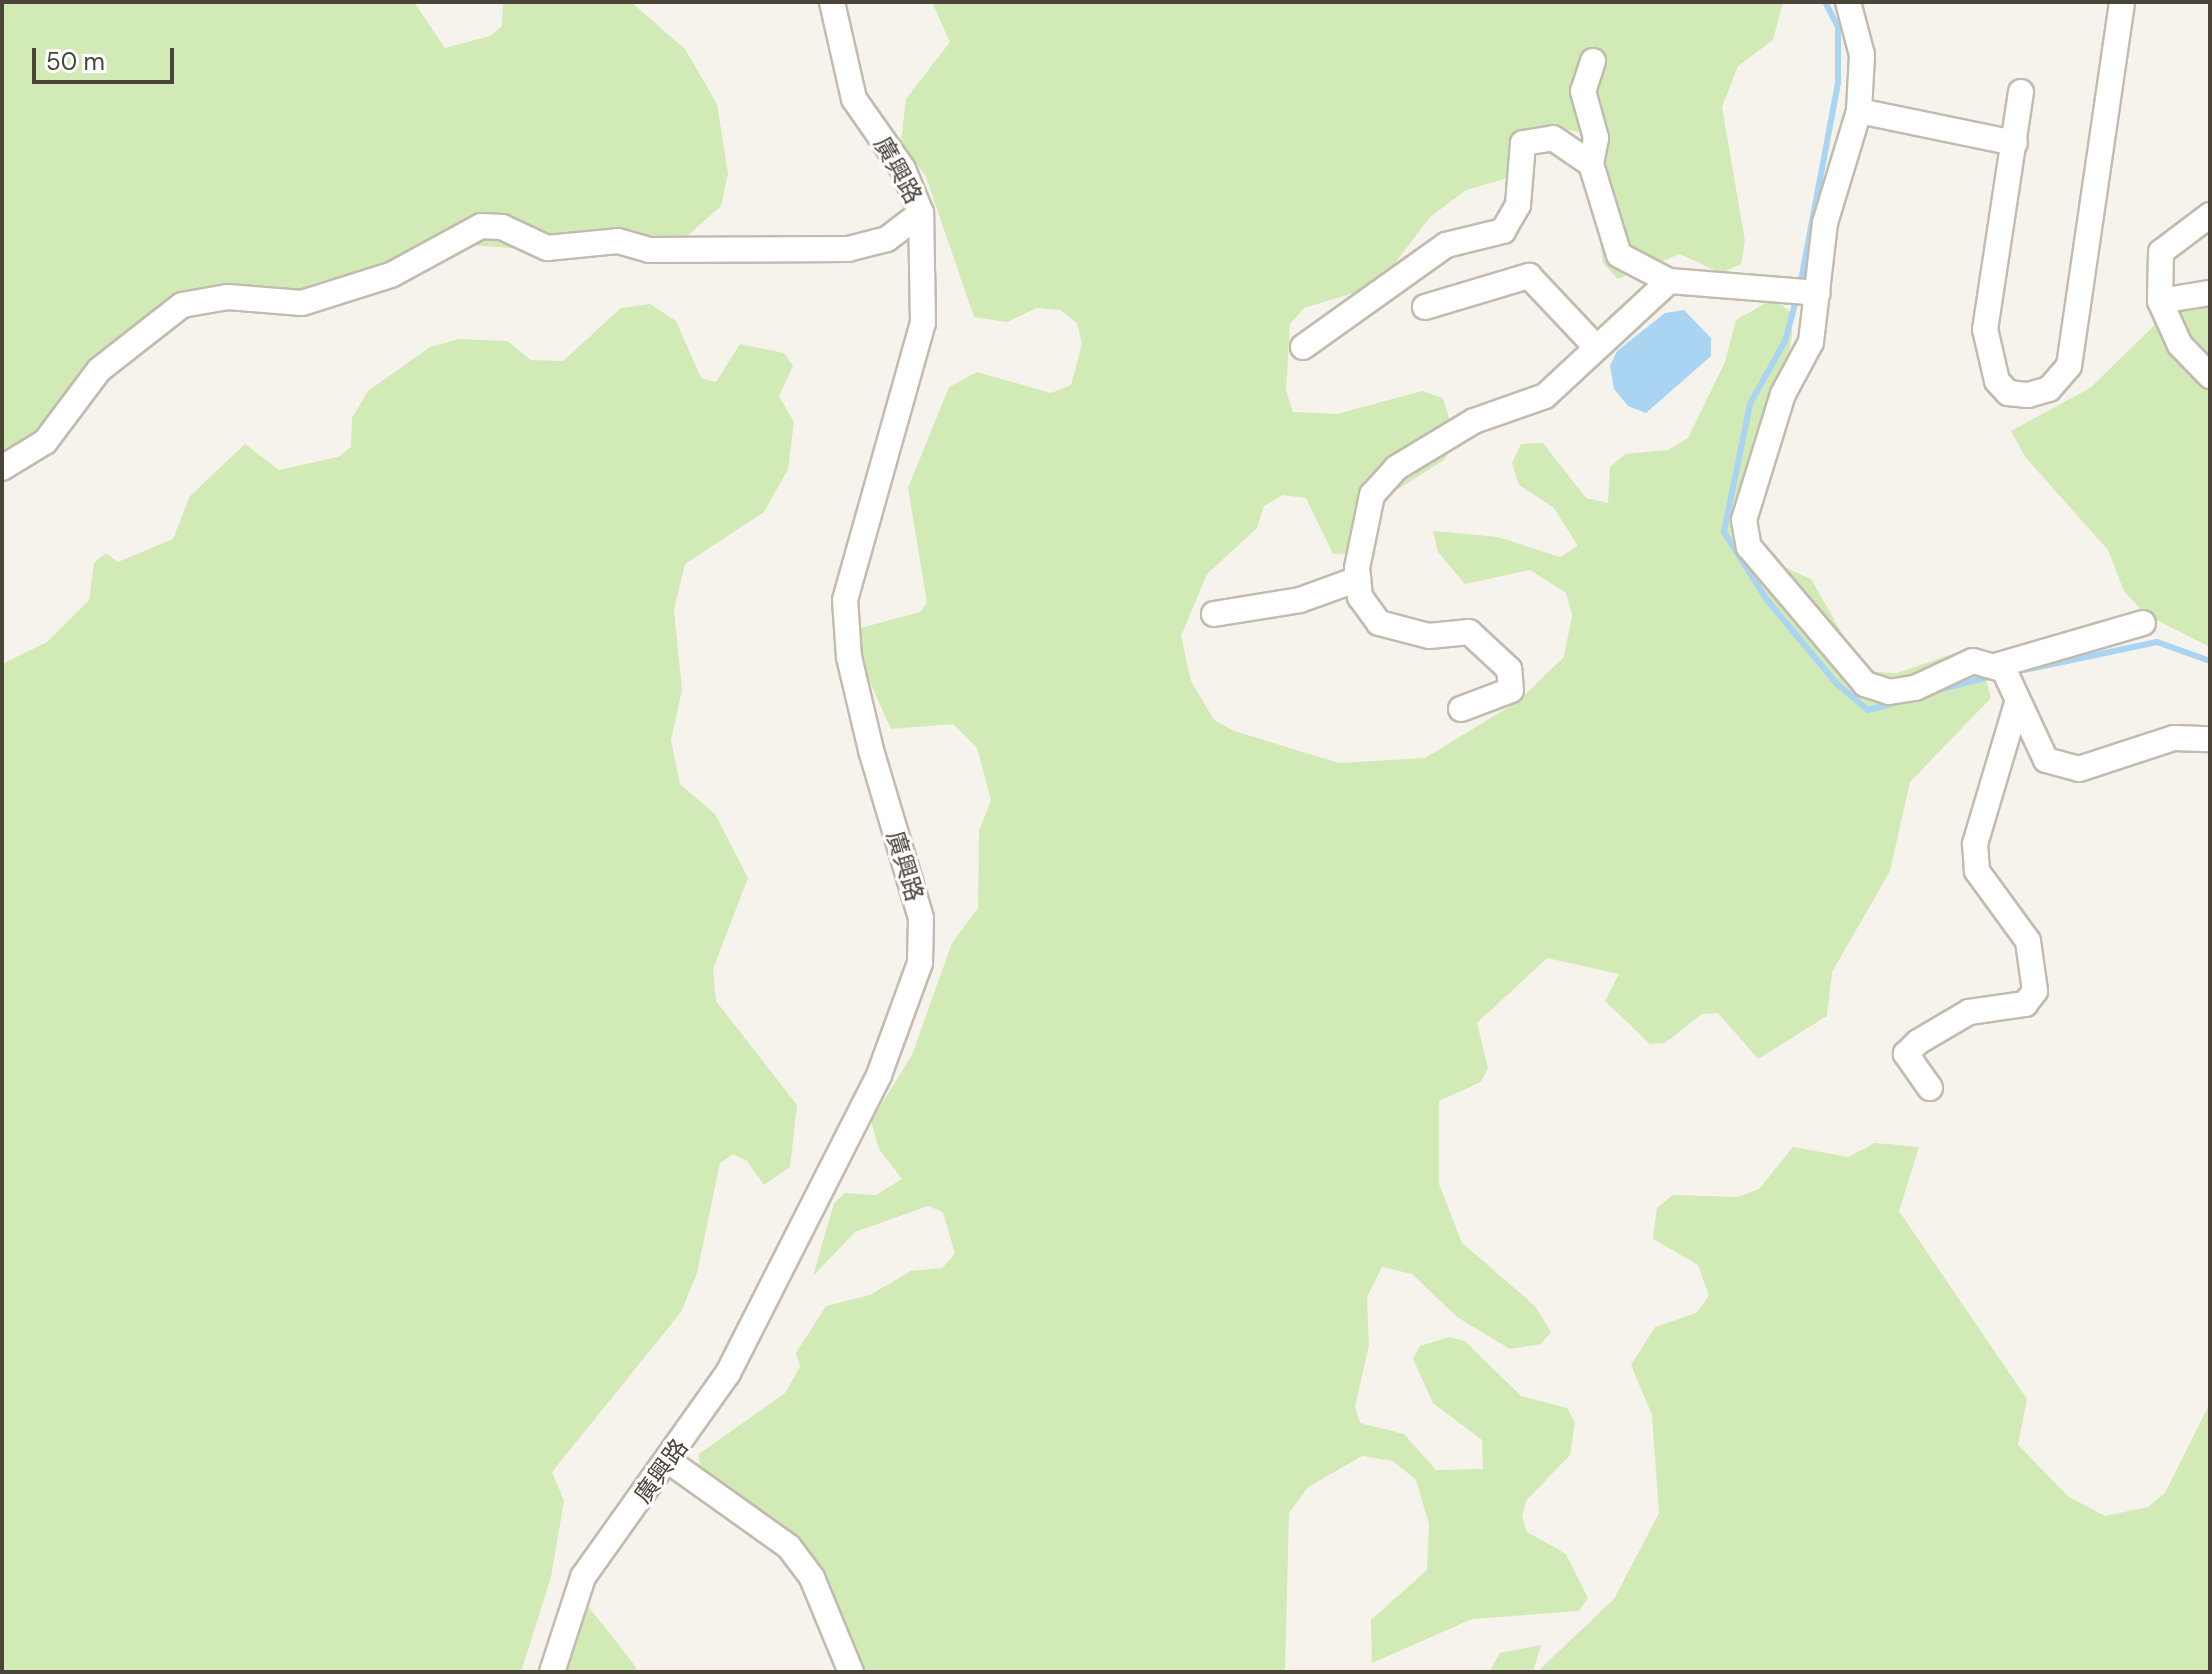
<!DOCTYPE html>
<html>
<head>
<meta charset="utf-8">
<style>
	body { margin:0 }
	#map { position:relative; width:2212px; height:1674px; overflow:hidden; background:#f6f3ec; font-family:"DM Sans","Noto Sans TC",sans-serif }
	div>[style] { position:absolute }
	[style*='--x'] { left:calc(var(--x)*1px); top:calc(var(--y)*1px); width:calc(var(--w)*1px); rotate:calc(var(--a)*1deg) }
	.green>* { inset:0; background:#d2eab5 }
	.water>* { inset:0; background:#a9d4f2 }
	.stream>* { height:6px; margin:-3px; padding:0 3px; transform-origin:3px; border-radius:3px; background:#a9d4f2 }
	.roads { filter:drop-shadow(2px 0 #c2bbae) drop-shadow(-2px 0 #c2bbae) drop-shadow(0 2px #c2bbae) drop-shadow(0 -2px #c2bbae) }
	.minor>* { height:24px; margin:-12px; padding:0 12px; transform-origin:12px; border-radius:12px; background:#fff }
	span { translate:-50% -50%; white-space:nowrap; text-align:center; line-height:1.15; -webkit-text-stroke:6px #fff; paint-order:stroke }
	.street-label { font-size:24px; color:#4b4439 }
	.frame { position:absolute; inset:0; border:4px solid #4b4439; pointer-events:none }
	.scale { position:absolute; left:32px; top:48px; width:142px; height:36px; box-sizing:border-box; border:4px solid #4b4439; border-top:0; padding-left:10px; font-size:24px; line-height:28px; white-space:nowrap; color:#4b4439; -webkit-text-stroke:6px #fff; paint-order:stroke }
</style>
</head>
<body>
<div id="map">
	<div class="green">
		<i style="clip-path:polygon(2px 2px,414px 2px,445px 48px,490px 36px,502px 26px,503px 2px,631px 2px,685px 49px,717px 104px,728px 174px,721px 206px,686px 237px,611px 256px,470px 245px,330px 300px,198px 297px,122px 360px,67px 391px,27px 445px,2px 460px)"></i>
		<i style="clip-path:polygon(932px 2px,1783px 2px,1773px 40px,1738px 66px,1722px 107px,1745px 241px,1741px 264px,1721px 273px,1680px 254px,1618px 279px,1603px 263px,1585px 133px,1543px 125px,1526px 139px,1522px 161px,1508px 178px,1466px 190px,1430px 217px,1385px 276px,1367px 289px,1304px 308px,1290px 324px,1286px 391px,1293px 412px,1337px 414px,1422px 391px,1443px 398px,1456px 441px,1444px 460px,1387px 496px,1373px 539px,1356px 553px,1333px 554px,1306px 498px,1283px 495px,1264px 506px,1257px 528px,1207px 574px,1181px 636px,1191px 681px,1214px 720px,1234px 731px,1339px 763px,1425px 758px,1517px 702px,1564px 657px,1572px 615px,1566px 593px,1530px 570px,1465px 584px,1438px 552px,1433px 531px,1498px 537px,1560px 557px,1578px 546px,1554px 508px,1519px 485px,1512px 463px,1521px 444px,1543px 443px,1586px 498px,1608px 503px,1610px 467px,1626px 454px,1668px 450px,1688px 438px,1725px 362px,1736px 320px,1773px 299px,1792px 313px,1792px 336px,1771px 449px,1740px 510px,1752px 552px,1811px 579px,1856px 658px,1875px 672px,1897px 673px,1958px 652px,1980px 656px,1991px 698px,1910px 782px,1890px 871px,1832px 972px,1827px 1016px,1758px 1059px,1718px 1013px,1702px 1014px,1665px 1043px,1650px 1044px,1605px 1001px,1619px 974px,1547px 958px,1477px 1023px,1488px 1068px,1481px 1082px,1439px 1101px,1439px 1184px,1462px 1243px,1535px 1306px,1551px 1332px,1541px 1344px,1510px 1349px,1457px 1317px,1412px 1274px,1382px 1267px,1367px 1297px,1369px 1345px,1355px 1407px,1360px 1423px,1404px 1434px,1436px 1470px,1483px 1469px,1482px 1440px,1433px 1403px,1413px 1359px,1420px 1346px,1449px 1337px,1465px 1341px,1521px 1396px,1567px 1408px,1575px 1423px,1570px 1455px,1526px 1501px,1522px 1517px,1527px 1532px,1566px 1554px,1588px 1598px,1579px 1611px,1472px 1619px,1372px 1663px,1371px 1620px,1427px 1570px,1429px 1524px,1416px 1480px,1393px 1461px,1362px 1456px,1308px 1487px,1289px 1513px,1285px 1672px,863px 1672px,839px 1608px,778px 1520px,720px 1492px,700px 1469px,699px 1454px,785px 1393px,800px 1367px,796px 1353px,826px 1306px,870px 1295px,911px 1271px,942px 1268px,955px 1254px,943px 1212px,928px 1206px,855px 1232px,813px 1276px,834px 1203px,845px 1193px,876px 1195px,902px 1179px,879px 1149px,871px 1121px,912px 1055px,952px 943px,978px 908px,979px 831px,991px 800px,977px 748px,953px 724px,891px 729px,851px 640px,853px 630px,920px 612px,927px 603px,908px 488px,949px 387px,977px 372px,1051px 393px,1071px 385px,1082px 344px,1077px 323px,1060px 310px,1037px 308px,1007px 322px,974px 317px,926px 177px,901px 141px,906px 99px,950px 42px)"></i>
		<i style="clip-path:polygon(2210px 295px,2210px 647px,2145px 614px,2124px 591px,2108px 550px,2026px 458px,2011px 431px,2090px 388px,2166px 314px)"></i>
		<i style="clip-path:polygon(650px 304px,676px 321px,701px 378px,716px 382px,740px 344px,784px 353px,793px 366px,779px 396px,794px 422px,788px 469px,764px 512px,685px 564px,674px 610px,682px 690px,671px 740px,680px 784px,715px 814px,748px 878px,713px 969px,716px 1001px,797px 1105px,790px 1167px,764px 1185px,747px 1161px,733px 1154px,720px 1163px,697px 1273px,681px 1312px,552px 1472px,564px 1501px,551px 1577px,521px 1672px,2px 1672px,2px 664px,47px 642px,89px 600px,94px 563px,106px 553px,118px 562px,173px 539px,190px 496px,245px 444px,279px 470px,338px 457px,351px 447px,352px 418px,368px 391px,430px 347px,459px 339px,507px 341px,531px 360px,563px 361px,621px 308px)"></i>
		<i style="clip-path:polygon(1875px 1143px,1919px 1147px,1899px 1211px,2027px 1399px,2018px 1445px,2069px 1497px,2105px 1516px,2148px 1507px,2165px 1493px,2210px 1403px,2210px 1672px,1537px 1672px,1614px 1599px,1659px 1513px,1652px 1415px,1631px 1365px,1655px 1327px,1696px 1313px,1709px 1296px,1698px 1265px,1653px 1239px,1657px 1208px,1673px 1195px,1738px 1197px,1759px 1189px,1793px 1147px,1848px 1157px)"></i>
		<i style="clip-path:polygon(588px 1606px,633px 1663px,638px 1672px,559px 1672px,567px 1630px)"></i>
		<i style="clip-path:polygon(1541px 1645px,1533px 1672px,1489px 1672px,1500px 1653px)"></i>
	</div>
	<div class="water">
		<i style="clip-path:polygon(1684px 310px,1711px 338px,1711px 356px,1646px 413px,1628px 406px,1614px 389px,1610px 366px,1617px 351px,1665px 313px)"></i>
	</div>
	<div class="stream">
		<i style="--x:1800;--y:286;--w:207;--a:-79.4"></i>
		<i style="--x:1838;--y:83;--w:56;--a:-90"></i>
		<i style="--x:1838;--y:27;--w:28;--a:-117"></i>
		<i style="--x:1797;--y:297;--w:46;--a:105.3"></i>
		<i style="--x:1785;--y:341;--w:72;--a:119.1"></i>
		<i style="--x:1750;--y:404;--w:131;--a:101.5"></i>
		<i style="--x:1724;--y:532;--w:80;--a:57.7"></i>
		<i style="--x:1767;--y:600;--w:109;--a:50.2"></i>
		<i style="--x:1837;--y:684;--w:40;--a:40"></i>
		<i style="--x:1868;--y:710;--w:30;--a:-15"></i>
		<i style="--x:2024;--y:670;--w:136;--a:-11.9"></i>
		<i style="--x:2157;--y:642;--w:56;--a:19.7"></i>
		<i style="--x:1934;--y:691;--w:61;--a:-14.3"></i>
	</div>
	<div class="roads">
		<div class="minor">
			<i style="--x:1848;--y:2;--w:55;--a:75.2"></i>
			<i style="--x:1862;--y:55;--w:56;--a:93.1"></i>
			<i style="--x:1859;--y:111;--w:117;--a:106.9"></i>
			<i style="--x:1825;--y:223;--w:120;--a:96.7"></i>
			<i style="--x:1811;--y:342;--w:59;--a:118.3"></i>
			<i style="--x:1783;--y:394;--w:132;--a:107.2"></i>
			<i style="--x:1744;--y:520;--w:27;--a:80"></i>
			<i style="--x:1749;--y:547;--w:180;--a:49.7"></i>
			<i style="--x:1865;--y:684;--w:25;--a:18"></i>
			<i style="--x:1889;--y:692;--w:26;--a:-9"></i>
			<i style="--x:1915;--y:688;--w:64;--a:-25"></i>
			<i style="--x:1973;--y:661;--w:32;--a:16"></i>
			<i style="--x:2004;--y:670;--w:99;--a:65"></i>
			<i style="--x:2046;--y:760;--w:34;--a:15"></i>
			<i style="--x:2079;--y:769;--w:100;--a:-18.1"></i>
			<i style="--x:2174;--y:738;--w:36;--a:2"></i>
			<i style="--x:1593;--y:61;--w:32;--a:108"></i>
			<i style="--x:1583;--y:91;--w:49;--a:74.5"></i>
			<i style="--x:1596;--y:138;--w:26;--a:101"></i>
			<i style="--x:1591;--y:164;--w:95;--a:72.9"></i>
			<i style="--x:1619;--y:255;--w:56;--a:27.5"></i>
			<i style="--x:1669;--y:281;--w:149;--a:4.6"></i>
			<i style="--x:2021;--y:92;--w:240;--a:98.6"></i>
			<i style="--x:1985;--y:329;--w:53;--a:77"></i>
			<i style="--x:1997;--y:381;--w:16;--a:47"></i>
			<i style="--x:2008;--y:393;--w:20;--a:6"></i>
			<i style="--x:2028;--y:395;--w:22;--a:-16"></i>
			<i style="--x:2049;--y:389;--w:30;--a:-49"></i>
			<i style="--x:2069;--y:366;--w:368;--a:-81.7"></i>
			<i style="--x:1859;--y:111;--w:159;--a:11.6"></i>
			<i style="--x:2210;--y:215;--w:61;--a:142.9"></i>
			<i style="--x:2161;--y:252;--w:49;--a:91.2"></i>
			<i style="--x:2160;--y:301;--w:48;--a:65.6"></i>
			<i style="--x:2180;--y:345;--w:43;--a:45.9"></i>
			<i style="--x:2160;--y:301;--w:51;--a:-9.1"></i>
			<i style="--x:1425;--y:307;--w:109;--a:-16.6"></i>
			<i style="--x:1529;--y:276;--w:95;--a:46.7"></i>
			<i style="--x:1303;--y:347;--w:176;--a:-35.5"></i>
			<i style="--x:1446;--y:245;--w:59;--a:-13.8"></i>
			<i style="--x:1503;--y:231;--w:30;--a:-60"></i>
			<i style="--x:1518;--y:205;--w:62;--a:-85.4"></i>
			<i style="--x:1523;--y:143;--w:30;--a:-9"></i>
			<i style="--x:1553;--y:138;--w:46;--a:34.4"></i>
			<i style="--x:2;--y:468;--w:50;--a:-31.2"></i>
			<i style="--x:45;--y:442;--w:90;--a:-53.1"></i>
			<i style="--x:99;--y:370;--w:105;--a:-38.1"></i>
			<i style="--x:182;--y:305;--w:47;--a:-9.9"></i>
			<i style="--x:228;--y:297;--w:74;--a:4.6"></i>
			<i style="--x:302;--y:303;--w:93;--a:-17.5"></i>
			<i style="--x:391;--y:275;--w:102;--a:-28.6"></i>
			<i style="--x:481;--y:226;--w:21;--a:3"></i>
			<i style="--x:502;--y:227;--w:50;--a:25"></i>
			<i style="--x:547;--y:248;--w:71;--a:-5.6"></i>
			<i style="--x:618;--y:241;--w:32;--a:16"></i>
			<i style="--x:649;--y:250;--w:199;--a:-0.3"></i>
			<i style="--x:848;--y:249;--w:40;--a:-14.4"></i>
			<i style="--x:887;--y:239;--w:43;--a:-37.4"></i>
			<i style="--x:1214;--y:614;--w:87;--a:-9.2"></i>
			<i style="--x:1300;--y:600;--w:62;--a:-19.9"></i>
			<i style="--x:1995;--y:666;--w:154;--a:-16.2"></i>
			<i style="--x:1461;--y:709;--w:53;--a:-20.8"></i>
			<i style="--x:1511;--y:690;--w:21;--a:-95"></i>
			<i style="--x:1509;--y:669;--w:54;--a:-137.2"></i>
			<i style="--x:1469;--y:632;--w:40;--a:174.3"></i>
			<i style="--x:1429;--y:636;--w:52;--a:-165.4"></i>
			<i style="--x:1379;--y:623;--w:32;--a:-126"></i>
			<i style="--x:1360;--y:597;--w:29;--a:-96"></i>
			<i style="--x:1357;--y:568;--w:75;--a:-78.4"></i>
			<i style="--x:1372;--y:495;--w:36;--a:-48"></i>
			<i style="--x:1396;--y:468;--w:91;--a:-31.1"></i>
			<i style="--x:1474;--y:421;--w:75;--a:-19.4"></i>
			<i style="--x:1545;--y:396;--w:169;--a:-42.8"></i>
			<i style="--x:1930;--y:1088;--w:42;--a:-125.2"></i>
			<i style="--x:1906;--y:1054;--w:17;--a:-45"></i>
			<i style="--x:1918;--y:1042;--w:59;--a:-30.5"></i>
			<i style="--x:1969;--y:1012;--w:57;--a:-8.1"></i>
			<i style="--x:2025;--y:1004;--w:16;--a:-52"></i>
			<i style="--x:2035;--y:991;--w:50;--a:-98"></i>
			<i style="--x:2028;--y:941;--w:87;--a:-126.1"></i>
			<i style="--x:1977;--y:871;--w:27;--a:-94"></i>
			<i style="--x:1975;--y:844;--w:147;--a:-73.4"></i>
			<i style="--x:670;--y:1462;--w:146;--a:35.5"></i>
			<i style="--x:789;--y:1547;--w:39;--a:53"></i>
			<i style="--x:812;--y:1578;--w:102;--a:67.5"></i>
			<i style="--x:552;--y:1672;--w:100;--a:-71.9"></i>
			<i style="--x:583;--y:1577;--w:250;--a:-54.6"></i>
			<i style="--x:728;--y:1373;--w:334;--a:-63.1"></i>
			<i style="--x:879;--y:1075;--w:119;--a:-69.9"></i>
			<i style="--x:920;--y:963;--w:45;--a:-88.7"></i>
			<i style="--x:921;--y:918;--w:175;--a:-106.6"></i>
			<i style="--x:871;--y:750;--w:96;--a:-103.3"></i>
			<i style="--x:849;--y:657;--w:57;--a:-94"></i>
			<i style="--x:845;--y:600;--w:288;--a:-74.3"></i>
			<i style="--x:923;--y:323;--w:110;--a:-91"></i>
			<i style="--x:921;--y:213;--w:48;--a:-112.2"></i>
			<i style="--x:903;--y:169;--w:85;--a:-125"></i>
			<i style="--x:854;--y:99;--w:99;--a:-102.8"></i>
		</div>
	</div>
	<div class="street-label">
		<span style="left:898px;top:170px;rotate:61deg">廣興路</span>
		<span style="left:905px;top:866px;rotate:73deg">廣興路</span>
		<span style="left:661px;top:1471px;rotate:-54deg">廣興路</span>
	</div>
	<div class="frame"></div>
	<div class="scale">50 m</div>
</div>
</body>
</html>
